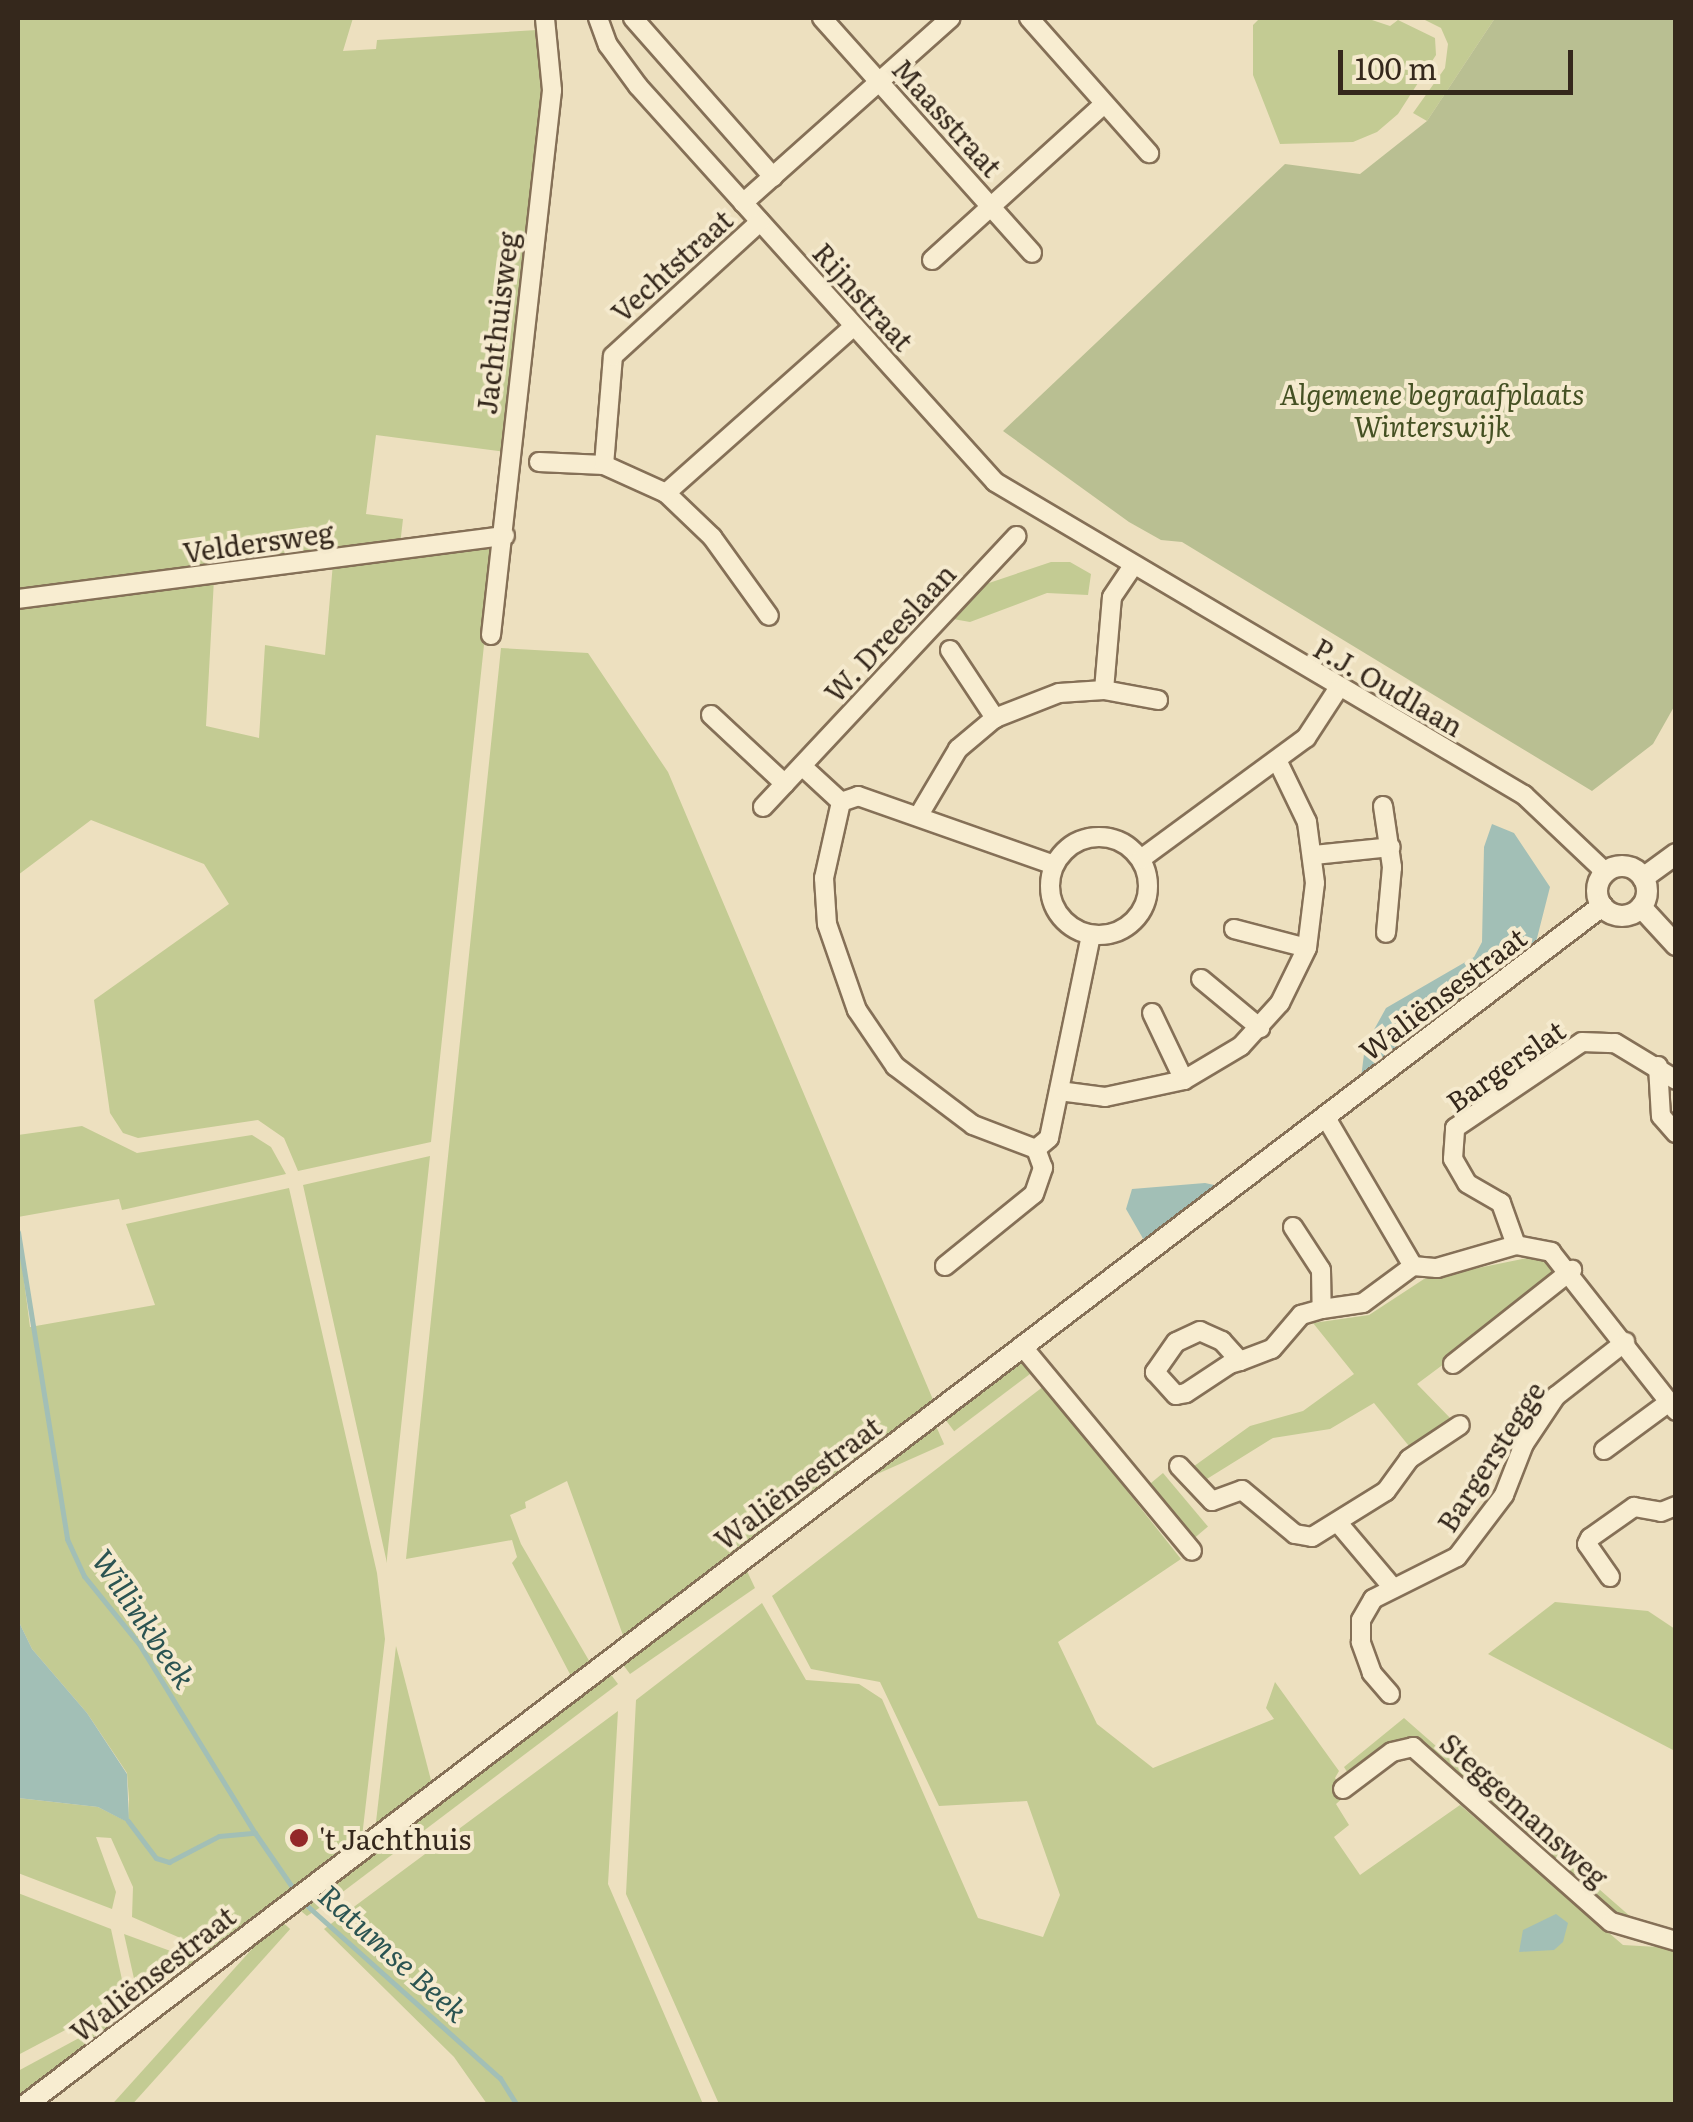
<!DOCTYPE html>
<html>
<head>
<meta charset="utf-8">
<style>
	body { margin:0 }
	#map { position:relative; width:1693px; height:2122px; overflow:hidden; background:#ede0bf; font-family:Literata,serif }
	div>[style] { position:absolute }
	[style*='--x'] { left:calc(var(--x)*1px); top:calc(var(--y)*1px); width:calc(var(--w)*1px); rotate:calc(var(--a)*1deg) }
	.green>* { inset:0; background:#c3cb93; transform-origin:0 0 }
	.cemetery>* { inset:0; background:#b9bf92 }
	.water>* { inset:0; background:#a2bfb6 }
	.stream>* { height:5px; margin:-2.5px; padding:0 2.5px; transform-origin:2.5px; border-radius:2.5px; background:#a2bfb6 }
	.roads { filter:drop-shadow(2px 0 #857057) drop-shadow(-2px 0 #857057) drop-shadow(0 2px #857057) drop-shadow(0 -2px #857057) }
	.minor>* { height:18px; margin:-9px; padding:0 9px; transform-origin:9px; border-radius:9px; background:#f8edd1 }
	.minor>.ring { margin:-9px; padding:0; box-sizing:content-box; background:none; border:18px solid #f8edd1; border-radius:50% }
	.tertiary>* { height:20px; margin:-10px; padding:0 10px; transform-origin:10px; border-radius:10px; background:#f8edd1 }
	.tertiary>.ring { margin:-10px; padding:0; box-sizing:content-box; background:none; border:20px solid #f8edd1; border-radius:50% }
	.dots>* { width:28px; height:28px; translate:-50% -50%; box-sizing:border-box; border:5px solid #f5eace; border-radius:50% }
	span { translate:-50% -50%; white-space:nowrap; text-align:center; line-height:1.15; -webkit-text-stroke:8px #f5eace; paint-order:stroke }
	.street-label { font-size:28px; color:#35281c }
	.park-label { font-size:28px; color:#455123; font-style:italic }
	.poi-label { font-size:28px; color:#35281c }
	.left { translate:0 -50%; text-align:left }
	.water-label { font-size:30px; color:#2b5452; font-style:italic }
	.frame { position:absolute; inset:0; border:20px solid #35281c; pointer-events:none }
	.scale { position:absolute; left:1338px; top:50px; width:235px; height:45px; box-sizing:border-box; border:5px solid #35281c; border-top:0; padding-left:12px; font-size:30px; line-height:35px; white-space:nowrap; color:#35281c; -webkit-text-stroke:8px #f5eace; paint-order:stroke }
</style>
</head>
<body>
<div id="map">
	<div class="green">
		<i style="clip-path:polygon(18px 18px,353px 18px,343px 51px,376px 49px,377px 40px,537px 30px,541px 101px,506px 452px,376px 435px,366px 514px,403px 519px,400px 545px,18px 594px)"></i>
		<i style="clip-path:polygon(1260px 18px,1366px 18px,1390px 26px,1398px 20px,1435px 38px,1436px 55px,1398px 114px,1377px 132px,1353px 142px,1280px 144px,1253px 75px,1253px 25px)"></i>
		<i style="clip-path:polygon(1421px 18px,1495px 18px,1427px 121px,1413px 113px,1445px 68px,1448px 44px,1441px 28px)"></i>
		<i style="clip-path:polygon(495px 542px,431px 1142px,298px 1171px,284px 1138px,258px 1120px,138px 1138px,123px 1133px,110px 1113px,94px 1000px,229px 904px,204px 864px,91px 820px,18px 875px,18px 604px,214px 579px,206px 726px,259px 738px,265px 645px,325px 655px,333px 563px)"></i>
		<i style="clip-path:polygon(1051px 562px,1070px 562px,1091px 574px,1088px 595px,1047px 593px,970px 622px,953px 619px,986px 584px)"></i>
		<i style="clip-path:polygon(501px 648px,588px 653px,668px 772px,934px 1402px,624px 1638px,567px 1481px,525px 1502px,526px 1508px,510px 1515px,521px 1544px,591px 1664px,572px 1678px,512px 1563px,517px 1557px,512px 1540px,406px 1559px)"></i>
		<i style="clip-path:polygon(82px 1126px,137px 1153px,252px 1135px,271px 1147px,286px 1174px,122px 1210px,119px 1199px,18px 1217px,18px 1135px)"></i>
		<i style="clip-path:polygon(430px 1156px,387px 1558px,387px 1563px,303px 1185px)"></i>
		<i style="clip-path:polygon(289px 1188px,377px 1573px,385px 1639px,362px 1837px,215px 1953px,132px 1917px,133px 1887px,111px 1838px,96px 1837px,116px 1892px,112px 1909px,18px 1873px,18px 1798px,98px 1807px,128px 1822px,129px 1799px,127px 1773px,87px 1713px,32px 1649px,18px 1620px,18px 1234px,30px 1327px,155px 1305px,126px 1224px)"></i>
		<i style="clip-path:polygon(1532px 1257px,1546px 1261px,1559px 1278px,1417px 1384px,1454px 1422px,1413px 1451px,1374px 1403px,1330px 1429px,1273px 1438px,1202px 1482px,1190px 1469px,1250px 1426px,1303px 1411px,1354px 1374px,1313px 1323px,1369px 1315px,1424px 1279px)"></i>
		<i style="left:1025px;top:1359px;width:15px;height:100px;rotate:53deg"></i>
		<i style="clip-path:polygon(1044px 1386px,1181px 1559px,1058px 1642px,1097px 1724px,1153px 1768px,1274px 1719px,1266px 1708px,1275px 1682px,1339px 1771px,1335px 1778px,1346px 1795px,1336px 1804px,1349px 1825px,1334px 1837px,1360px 1875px,1460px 1805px,1623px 1945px,1675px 1948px,1675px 2104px,719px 2104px,626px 1894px,636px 1700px,762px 1603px,806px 1680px,859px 1684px,882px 1699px,978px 1918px,1043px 1937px,1060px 1895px,1027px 1801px,939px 1806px,880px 1682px,811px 1669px,772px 1596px)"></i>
		<i style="left:936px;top:1426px;width:20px;height:227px;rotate:66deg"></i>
		<i style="left:1163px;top:1473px;width:70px;height:20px;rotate:50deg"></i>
		<i style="clip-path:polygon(746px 1569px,755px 1588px,630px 1674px,621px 1662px)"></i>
		<i style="clip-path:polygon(1555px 1602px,1648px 1611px,1675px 1629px,1675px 1751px,1488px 1654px)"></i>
		<i style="clip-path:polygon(396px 1646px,432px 1784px,377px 1826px,376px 1822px)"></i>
		<i style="clip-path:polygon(609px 1672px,618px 1684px,336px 1897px,307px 1916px,296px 1907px)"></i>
		<i style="clip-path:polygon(618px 1711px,608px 1884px,703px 2104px,487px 2104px,454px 2057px,324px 1929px)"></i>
		<i style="clip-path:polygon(1404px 1718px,1648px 1932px,1624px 1929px,1413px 1747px,1353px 1781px,1344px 1767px)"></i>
		<i style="clip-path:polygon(18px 1893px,111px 1929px,126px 1998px,18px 2055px)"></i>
		<i style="left:279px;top:1919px;width:15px;height:302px;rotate:42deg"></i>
		<i style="clip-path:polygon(124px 1934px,176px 1953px,196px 1961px,137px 1992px)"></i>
		<i style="clip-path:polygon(129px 2011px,130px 2018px,18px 2104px,18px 2071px)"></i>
	</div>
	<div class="cemetery">
		<i style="clip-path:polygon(1495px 18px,1675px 18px,1675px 705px,1653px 744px,1592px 791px,1182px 542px,1161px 540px,1129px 522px,1003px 431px,1285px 164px,1360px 174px,1427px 121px)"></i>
	</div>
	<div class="water">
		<i style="clip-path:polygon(1492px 824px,1514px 833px,1550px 887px,1535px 946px,1361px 1078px,1365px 1046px,1386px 1008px,1474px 957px,1482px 942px,1484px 847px)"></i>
		<i style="clip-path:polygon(1205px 1183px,1219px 1186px,1145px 1242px,1126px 1209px,1132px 1189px)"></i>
		<i style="clip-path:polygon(18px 1620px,32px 1649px,87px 1713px,127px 1774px,129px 1823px,98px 1807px,18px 1798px)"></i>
		<i style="clip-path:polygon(1556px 1914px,1568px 1923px,1563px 1942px,1554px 1950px,1519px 1952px,1523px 1930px)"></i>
	</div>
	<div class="stream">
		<i style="--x:18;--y:1232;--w:311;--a:80.9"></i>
		<i style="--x:67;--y:1539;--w:41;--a:65.3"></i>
		<i style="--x:84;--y:1576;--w:87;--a:51"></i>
		<i style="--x:139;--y:1644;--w:222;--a:58.5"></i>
		<i style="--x:128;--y:1821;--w:46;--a:52.9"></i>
		<i style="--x:156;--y:1858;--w:14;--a:17"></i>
		<i style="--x:169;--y:1862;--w:56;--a:-27.5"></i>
		<i style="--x:219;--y:1836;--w:36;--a:-5"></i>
		<i style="--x:255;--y:1833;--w:74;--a:55.5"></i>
		<i style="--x:304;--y:1903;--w:263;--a:41.8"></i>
		<i style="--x:500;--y:2078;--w:31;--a:58"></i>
	</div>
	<div class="roads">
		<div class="minor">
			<i style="--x:598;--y:18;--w:29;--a:70"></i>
			<i style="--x:608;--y:45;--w:51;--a:53.8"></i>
			<i style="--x:638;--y:86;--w:533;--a:47.96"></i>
			<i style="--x:995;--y:482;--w:615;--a:30.61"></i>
			<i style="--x:1524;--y:795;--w:112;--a:43.5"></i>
			<i style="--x:633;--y:18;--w:212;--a:48.6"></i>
			<i style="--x:822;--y:18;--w:315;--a:48.2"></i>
			<i style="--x:1029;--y:18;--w:181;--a:48.4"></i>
			<i style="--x:743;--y:203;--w:278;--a:-41.7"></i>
			<i style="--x:932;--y:260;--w:232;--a:-42.2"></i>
			<i style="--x:539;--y:462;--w:65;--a:2.6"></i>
			<i style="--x:604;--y:465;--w:68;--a:24.3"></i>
			<i style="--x:666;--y:493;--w:64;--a:43.7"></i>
			<i style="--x:712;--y:537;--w:97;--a:54.2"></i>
			<i style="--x:604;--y:465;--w:109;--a:-85.3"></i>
			<i style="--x:613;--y:356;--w:199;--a:-42.4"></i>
			<i style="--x:666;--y:493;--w:251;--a:-41.6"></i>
			<i style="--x:18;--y:599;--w:491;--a:-7.4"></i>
			<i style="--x:491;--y:635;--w:548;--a:-83.61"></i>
			<i style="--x:552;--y:90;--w:72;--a:-95.6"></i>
			<i style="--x:950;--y:650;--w:82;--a:56.5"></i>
			<i style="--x:1104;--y:690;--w:55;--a:10.5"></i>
			<i style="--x:711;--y:715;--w:101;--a:43"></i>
			<i style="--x:802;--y:766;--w:53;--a:42.7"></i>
			<i style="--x:841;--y:802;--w:78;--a:102.6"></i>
			<i style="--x:824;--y:878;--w:46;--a:86.3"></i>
			<i style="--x:827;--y:924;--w:91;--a:70.8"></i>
			<i style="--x:857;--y:1010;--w:68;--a:55.8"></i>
			<i style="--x:895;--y:1066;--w:98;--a:37.1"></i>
			<i style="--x:973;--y:1125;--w:67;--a:20.9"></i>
			<i style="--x:1036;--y:1149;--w:17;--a:-40"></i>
			<i style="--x:1049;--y:1138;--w:207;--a:-78.3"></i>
			<i style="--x:841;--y:802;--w:18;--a:-19"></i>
			<i style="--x:858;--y:796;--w:208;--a:19.4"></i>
			<i style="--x:1383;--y:806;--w:62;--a:81.6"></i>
			<i style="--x:1392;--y:867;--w:66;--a:95.2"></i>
			<i style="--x:763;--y:807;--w:371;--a:-46.9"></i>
			<i style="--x:919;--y:815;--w:77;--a:-59.4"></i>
			<i style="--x:958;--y:749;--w:48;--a:-40"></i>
			<i style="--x:995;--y:718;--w:69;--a:-21.3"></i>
			<i style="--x:1059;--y:693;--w:45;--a:-3.8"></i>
			<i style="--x:1104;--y:690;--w:93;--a:-85.1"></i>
			<i style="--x:1112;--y:597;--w:36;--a:-56"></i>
			<i class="ring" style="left:1050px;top:837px;width:80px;height:80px"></i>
			<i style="--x:1314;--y:855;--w:77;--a:-5.9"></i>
			<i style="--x:1141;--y:859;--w:205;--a:-36.3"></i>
			<i style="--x:1306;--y:738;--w:59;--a:-56.9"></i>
			<i style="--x:1234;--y:929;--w:75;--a:14.6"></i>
			<i style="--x:1201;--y:979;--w:77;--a:39.7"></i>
			<i style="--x:1152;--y:1013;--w:74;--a:64.5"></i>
			<i style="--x:1658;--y:1066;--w:50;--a:86.6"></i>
			<i style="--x:1661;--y:1116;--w:23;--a:49"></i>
			<i style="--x:1059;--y:1091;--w:46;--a:7.4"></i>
			<i style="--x:1105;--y:1097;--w:81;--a:-12.1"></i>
			<i style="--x:1184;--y:1080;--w:66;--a:-30.8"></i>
			<i style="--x:1241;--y:1046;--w:58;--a:-47.8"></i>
			<i style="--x:1280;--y:1003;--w:61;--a:-63.9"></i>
			<i style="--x:1307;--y:948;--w:65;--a:-83"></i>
			<i style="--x:1315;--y:883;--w:62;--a:-97.5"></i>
			<i style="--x:1307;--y:822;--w:69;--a:-115.8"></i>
			<i style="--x:1325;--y:1116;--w:174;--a:59.6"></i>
			<i style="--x:1413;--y:1266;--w:24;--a:5"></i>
			<i style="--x:1437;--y:1268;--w:82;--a:-16.2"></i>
			<i style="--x:1516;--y:1245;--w:36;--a:11"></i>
			<i style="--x:1551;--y:1252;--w:202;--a:51.8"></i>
			<i style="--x:1293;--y:1227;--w:51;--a:56.9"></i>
			<i style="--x:1321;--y:1270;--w:39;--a:89"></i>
			<i style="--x:1322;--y:1309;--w:41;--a:-8.3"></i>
			<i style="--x:1363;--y:1303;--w:62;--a:-36.5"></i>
			<i style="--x:1516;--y:1245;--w:45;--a:-109.7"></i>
			<i style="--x:1501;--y:1203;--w:39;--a:-150"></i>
			<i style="--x:1467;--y:1183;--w:28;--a:-120"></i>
			<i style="--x:1453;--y:1159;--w:31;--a:-86"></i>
			<i style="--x:1455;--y:1128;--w:153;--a:-34.1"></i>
			<i style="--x:1582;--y:1042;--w:33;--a:2"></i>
			<i style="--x:1615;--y:1043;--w:71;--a:31.2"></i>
			<i style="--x:945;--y:1266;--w:114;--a:-39"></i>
			<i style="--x:1034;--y:1194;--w:28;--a:-71"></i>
			<i style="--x:1043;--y:1168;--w:20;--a:-110"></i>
			<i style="--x:1022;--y:1346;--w:266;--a:50.3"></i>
			<i style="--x:1240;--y:1361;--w:27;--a:-132"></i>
			<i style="--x:1222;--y:1341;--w:24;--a:-156"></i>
			<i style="--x:1200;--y:1331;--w:26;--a:155"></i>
			<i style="--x:1176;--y:1342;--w:37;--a:125"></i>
			<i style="--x:1155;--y:1372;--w:31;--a:48"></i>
			<i style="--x:1176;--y:1395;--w:10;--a:-11"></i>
			<i style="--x:1186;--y:1393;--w:53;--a:-33.4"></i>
			<i style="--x:1230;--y:1364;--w:10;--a:-17"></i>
			<i style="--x:1240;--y:1361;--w:34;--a:-21"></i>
			<i style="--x:1272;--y:1349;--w:45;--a:-49.5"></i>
			<i style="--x:1301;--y:1315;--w:22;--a:-16"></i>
			<i style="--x:1453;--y:1364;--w:152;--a:-38.3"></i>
			<i style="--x:1604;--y:1450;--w:81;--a:-36.4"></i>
			<i style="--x:1179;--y:1466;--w:48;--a:46.7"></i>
			<i style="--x:1212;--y:1501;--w:32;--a:-20"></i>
			<i style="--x:1242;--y:1490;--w:69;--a:39.7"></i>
			<i style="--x:1295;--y:1534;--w:17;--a:10"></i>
			<i style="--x:1312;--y:1537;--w:87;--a:-31.9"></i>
			<i style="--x:1386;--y:1491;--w:39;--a:-54"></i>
			<i style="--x:1409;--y:1459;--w:61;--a:-33.7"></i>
			<i style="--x:1339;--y:1524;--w:84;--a:49.8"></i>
			<i style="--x:1610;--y:1577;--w:40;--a:-124.9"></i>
			<i style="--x:1587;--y:1544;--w:7;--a:-63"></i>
			<i style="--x:1590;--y:1538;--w:54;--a:-35.2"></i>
			<i style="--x:1634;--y:1507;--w:27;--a:10"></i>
			<i style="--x:1661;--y:1512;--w:16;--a:-22"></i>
			<i style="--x:1390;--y:1694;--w:28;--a:-131"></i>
			<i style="--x:1372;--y:1673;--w:33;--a:-110"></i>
			<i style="--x:1361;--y:1642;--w:22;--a:-90"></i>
			<i style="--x:1361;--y:1620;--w:24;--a:-60"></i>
			<i style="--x:1373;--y:1599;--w:94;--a:-26.6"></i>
			<i style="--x:1457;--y:1557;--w:78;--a:-52.8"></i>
			<i style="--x:1504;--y:1495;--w:55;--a:-68.6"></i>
			<i style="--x:1524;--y:1444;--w:58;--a:-56.3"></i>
			<i style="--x:1556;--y:1396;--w:88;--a:-38"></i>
			<i style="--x:1343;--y:1789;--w:61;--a:-37.1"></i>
			<i style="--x:1392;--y:1752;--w:22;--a:-13"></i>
			<i style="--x:1413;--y:1747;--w:264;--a:41.5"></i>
			<i style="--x:1611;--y:1922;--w:68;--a:16.3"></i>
		</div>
		<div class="tertiary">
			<i class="ring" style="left:1597px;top:866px;width:30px;height:30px"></i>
			<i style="--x:1643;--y:878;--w:41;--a:-36"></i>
			<i style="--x:1641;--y:907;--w:52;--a:47.4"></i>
			<i style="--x:27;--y:2104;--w:1979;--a:-37.26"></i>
		</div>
	</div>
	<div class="dots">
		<i style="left:299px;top:1838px;background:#932828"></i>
	</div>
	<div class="street-label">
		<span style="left:948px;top:117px;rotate:48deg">Maasstraat</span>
		<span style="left:671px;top:265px;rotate:-42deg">Vechtstraat</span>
		<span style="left:864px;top:296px;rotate:48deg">Rijnstraat</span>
		<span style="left:496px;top:323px;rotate:-83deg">Jachthuisweg</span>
		<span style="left:258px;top:541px;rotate:-8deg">Veldersweg</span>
		<span style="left:889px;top:632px;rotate:-47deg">W. Dreeslaan</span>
		<span style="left:1389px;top:686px;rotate:30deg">P.J. Oudlaan</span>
		<span style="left:1442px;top:993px;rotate:-37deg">Waliënsestraat</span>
		<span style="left:1505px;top:1065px;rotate:-35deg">Bargerslat</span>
		<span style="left:1490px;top:1456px;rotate:-57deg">Bargerstegge</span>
		<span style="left:797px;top:1482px;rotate:-37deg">Waliënsestraat</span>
		<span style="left:1525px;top:1809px;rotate:42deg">Steggemansweg</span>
		<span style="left:152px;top:1973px;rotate:-38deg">Waliënsestraat</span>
	</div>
	<div class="park-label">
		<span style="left:1432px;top:409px">Algemene begraafplaats<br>Winterswijk</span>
	</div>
	<div class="poi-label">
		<span class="left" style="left:319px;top:1838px">'t Jachthuis</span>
	</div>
	<div class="water-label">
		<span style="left:145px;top:1618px;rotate:56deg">Willinkbeek</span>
		<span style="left:394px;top:1952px;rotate:42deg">Ratumse Beek</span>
	</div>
	<div class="frame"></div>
	<div class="scale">100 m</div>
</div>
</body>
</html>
